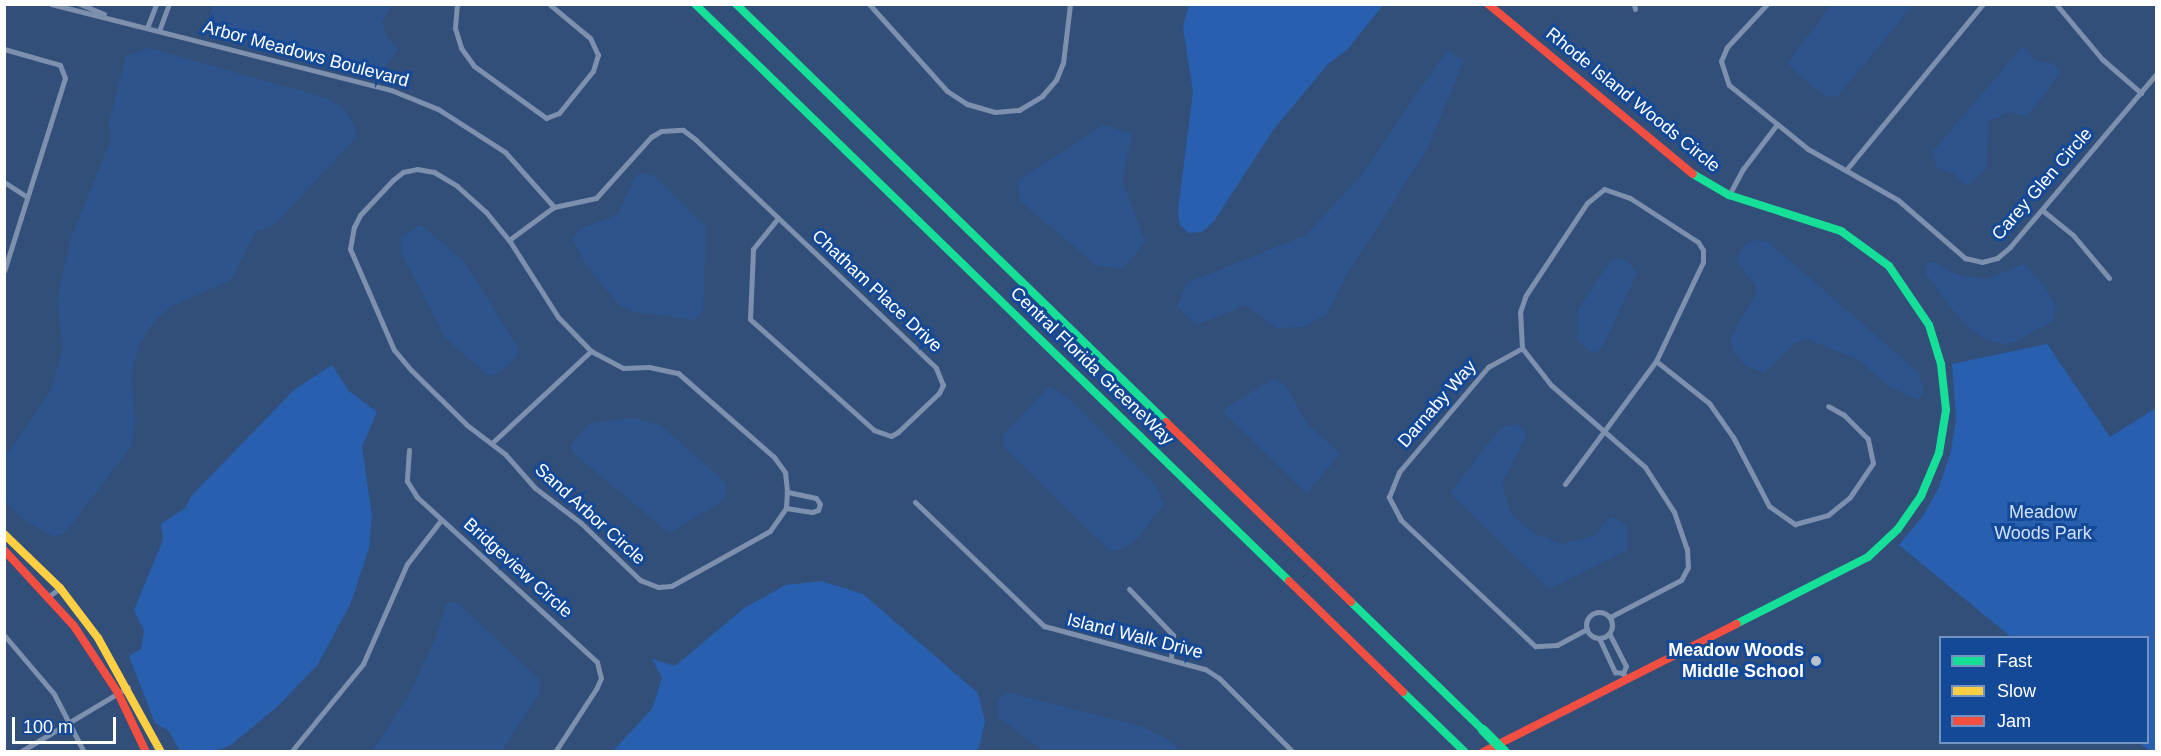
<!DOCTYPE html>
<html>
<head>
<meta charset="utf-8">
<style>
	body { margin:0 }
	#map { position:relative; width:2161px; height:756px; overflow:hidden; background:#324f7a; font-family:Helvetica,sans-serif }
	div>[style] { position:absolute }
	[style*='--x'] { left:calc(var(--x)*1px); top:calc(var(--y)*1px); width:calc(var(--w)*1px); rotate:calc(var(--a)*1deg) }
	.green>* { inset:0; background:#285fae }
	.water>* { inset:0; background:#2e548d }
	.street>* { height:5px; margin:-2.5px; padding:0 2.5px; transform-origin:2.5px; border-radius:2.5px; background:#7d90ad }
	.street>.ring { margin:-2.5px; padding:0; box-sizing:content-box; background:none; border:5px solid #7d90ad; border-radius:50% }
	.fast>* { height:8px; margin:-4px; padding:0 4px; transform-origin:4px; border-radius:4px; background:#16e098 }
	.slow>* { height:8px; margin:-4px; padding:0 4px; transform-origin:4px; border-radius:4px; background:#ffcf43 }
	.jam>* { height:8px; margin:-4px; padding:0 4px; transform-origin:4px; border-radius:4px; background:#f24e42 }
	.fast-bridge>* { height:10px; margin:-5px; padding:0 5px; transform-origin:5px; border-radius:5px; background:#16e098 }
	.dots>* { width:16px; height:16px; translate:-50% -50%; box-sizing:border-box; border:3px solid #144998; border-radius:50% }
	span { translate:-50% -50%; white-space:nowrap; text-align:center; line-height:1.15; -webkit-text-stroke:6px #144998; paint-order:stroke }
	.street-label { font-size:18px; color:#fff }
	.park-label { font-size:18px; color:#cfe2fd }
	.poi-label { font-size:18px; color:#fff; font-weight:700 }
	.right { translate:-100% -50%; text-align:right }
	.frame { position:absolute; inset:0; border:6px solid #fff; pointer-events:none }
	.legend { position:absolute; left:1939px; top:636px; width:210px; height:108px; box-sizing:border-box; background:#144998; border:2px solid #7292c1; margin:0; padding:8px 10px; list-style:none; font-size:18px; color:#fff }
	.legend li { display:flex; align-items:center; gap:12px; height:30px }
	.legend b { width:30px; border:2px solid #7292c1 }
	.scale { position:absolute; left:12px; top:717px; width:104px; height:27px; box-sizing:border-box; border:3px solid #fff; border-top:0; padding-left:8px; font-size:18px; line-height:21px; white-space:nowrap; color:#fff; -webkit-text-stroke:4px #144998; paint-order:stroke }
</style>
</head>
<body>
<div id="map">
	<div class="green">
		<i style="clip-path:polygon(1189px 5px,1383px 5px,1347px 50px,1328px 64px,1274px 129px,1214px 221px,1202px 232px,1189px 233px,1180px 225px,1178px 210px,1193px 92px,1183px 27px)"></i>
		<i style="clip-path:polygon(2047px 344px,2110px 437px,2156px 408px,2156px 751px,2150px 751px,2139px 743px,2148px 742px,2148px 638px,2011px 637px,1899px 545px,1923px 516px,1939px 487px,1951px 451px,1956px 419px,1952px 364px)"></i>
		<i style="clip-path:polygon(332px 365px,349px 391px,377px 412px,362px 447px,372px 516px,369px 548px,351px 603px,318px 664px,279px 705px,231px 745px,216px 751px,180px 751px,169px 731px,155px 723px,129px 656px,141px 649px,144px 631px,134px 610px,163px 540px,161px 524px,185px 508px,193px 494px,294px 390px)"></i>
		<i style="clip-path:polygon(821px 581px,863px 594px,978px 693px,985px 722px,978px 751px,613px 751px,652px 709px,662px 678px,652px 659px,675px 666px,744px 608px,786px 585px)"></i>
	</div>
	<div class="water">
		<i style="clip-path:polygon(213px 5px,391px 5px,382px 23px,387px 37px,398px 49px,383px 70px,218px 27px,210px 17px)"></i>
		<i style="clip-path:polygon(1831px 5px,1913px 5px,1837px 97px,1824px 95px,1793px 70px,1788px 62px)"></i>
		<i style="clip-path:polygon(2022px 47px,2037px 61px,2052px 63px,2061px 72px,2027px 117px,2010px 112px,1988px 121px,1986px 169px,1969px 185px,1963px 183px,1954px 174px,1936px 167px,1933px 151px)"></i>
		<i style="clip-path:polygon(149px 48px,326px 98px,342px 107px,354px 123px,356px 138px,274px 225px,256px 231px,231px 280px,170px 307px,153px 323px,139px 344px,131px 374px,135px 424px,131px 447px,72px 524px,61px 535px,53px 536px,26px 522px,5px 502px,5px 457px,51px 390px,63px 348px,57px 300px,71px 238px,111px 139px,109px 123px,126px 56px)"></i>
		<i style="clip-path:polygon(1447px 50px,1464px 60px,1427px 150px,1347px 274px,1328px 313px,1304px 327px,1276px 328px,1246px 305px,1197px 325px,1177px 307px,1187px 283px,1306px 235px,1362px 174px)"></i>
		<i style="clip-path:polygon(1104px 125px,1132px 134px,1122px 180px,1145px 242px,1124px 268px,1097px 266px,1020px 201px,1017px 181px)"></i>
		<i style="clip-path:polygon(644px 173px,655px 176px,706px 227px,703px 311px,695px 320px,636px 312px,619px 305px,586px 265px,573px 239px,579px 230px,618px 214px,635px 176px)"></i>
		<i style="clip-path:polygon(421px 225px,464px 261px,519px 349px,516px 358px,498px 374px,489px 376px,445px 338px,401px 252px,401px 237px)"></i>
		<i style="clip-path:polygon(1755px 240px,1767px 241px,1918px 372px,1924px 390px,1919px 400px,1890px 387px,1857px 359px,1808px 339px,1795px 343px,1764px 373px,1746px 366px,1734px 352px,1730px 338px,1757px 292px,1755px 284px,1735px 261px,1745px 245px)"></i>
		<i style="clip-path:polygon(1618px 258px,1629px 262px,1637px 273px,1603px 346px,1598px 352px,1590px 351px,1577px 340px,1578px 309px,1610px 261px)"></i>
		<i style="clip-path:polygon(1927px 263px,1936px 263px,1957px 275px,1986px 279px,2024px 264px,2044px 285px,2056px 306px,2053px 321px,2015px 342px,2004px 344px,1985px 339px,1967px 327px,1947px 303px,1926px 274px)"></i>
		<i style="clip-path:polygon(1272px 379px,1285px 384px,1307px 424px,1340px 453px,1307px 494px,1222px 411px)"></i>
		<i style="clip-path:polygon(1050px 386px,1070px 399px,1156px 485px,1164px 504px,1140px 536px,1123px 549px,1110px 551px,1005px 448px,1002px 436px)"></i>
		<i style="clip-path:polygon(633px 418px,659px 425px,671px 434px,726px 483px,726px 499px,669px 533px,574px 454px,570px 445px,591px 423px)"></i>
		<i style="clip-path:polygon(1519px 424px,1527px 435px,1502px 484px,1511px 514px,1535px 534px,1562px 544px,1595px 535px,1611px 516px,1627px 525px,1627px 550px,1549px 589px,1450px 493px,1500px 428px)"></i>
		<i style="clip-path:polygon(457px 602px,541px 681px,538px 696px,502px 751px,372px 751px,408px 696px,433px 644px,447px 603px)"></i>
		<i style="clip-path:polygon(1007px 692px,1142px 727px,1166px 738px,1181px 751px,1045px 751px,998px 718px,998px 700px)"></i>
	</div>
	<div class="street">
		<i style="--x:51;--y:4;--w:351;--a:14.2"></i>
		<i style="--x:391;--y:90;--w:51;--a:22"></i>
		<i style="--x:438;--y:109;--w:80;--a:32.7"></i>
		<i style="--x:505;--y:152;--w:74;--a:48.3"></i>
		<i style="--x:80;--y:4;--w:26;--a:23"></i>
		<i style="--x:457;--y:4;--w:24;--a:95"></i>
		<i style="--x:455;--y:28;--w:21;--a:73"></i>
		<i style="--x:461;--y:48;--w:22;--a:54"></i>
		<i style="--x:474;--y:66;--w:89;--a:35.8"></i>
		<i style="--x:546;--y:118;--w:14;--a:-21"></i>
		<i style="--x:559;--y:113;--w:54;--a:-51"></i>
		<i style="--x:593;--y:71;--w:17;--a:-73"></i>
		<i style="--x:598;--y:55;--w:19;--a:-115"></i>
		<i style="--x:590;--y:38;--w:53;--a:-140.3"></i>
		<i style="--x:869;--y:4;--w:117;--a:48.1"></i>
		<i style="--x:947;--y:91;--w:24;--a:33"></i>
		<i style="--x:967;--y:104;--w:29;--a:16"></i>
		<i style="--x:995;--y:112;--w:24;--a:-5"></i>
		<i style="--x:1019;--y:110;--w:27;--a:-31"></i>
		<i style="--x:1042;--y:96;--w:21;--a:-49"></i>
		<i style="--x:1056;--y:80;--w:18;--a:-68"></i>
		<i style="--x:1063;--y:63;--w:59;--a:-83.2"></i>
		<i style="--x:1634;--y:4;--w:5;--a:79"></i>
		<i style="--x:1767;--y:4;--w:59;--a:132.9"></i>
		<i style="--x:1727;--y:47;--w:15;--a:113"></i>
		<i style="--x:1721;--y:61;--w:25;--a:72"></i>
		<i style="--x:1729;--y:85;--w:102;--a:39"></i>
		<i style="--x:1808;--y:149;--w:103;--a:29.5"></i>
		<i style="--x:1898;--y:200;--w:89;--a:40.9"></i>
		<i style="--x:1965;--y:258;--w:17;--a:13"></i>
		<i style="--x:1982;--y:262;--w:16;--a:-15"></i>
		<i style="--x:1997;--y:258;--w:17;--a:-40"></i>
		<i style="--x:2010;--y:247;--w:226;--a:-49.8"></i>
		<i style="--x:2056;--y:4;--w:72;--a:50.1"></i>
		<i style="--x:2102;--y:59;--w:52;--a:41.1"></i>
		<i style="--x:147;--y:28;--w:26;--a:-69"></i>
		<i style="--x:159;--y:31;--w:29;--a:-70"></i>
		<i style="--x:4;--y:49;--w:58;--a:15.9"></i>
		<i style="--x:60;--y:65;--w:14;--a:69"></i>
		<i style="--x:65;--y:78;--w:202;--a:107.5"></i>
		<i style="--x:417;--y:169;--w:17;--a:10"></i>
		<i style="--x:434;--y:172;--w:27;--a:31"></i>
		<i style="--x:457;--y:186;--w:39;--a:42"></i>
		<i style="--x:486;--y:212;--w:36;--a:51"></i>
		<i style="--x:509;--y:240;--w:91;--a:57.5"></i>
		<i style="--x:558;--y:317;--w:47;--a:45.9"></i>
		<i style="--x:591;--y:351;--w:36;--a:28"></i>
		<i style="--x:623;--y:368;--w:26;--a:-2"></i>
		<i style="--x:649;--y:367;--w:30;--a:12"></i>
		<i style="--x:678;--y:373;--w:128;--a:41.2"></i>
		<i style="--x:774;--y:457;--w:19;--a:54"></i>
		<i style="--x:785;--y:472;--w:20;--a:84"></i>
		<i style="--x:787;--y:492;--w:16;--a:94"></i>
		<i style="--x:786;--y:508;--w:28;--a:125"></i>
		<i style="--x:770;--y:531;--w:113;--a:150.9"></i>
		<i style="--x:671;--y:586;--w:13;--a:176"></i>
		<i style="--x:658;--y:587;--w:19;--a:-159"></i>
		<i style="--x:640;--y:580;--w:82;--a:-136"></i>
		<i style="--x:581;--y:523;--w:58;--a:-142.7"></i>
		<i style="--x:535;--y:488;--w:45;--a:-131.4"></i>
		<i style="--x:505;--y:454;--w:48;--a:-142.7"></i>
		<i style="--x:467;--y:425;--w:78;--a:-135.5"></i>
		<i style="--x:411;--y:370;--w:26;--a:-130"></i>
		<i style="--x:394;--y:350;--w:110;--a:-113.5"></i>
		<i style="--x:350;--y:249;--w:22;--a:-80"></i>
		<i style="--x:354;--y:227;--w:13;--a:-63"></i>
		<i style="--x:360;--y:215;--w:48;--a:-46.7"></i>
		<i style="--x:393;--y:180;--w:13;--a:-39"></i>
		<i style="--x:403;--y:172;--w:14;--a:-12"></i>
		<i style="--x:1846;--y:170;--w:215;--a:-50.5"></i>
		<i style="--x:4;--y:182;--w:27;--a:33"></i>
		<i style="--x:1729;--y:195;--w:30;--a:-62"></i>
		<i style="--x:1743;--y:169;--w:53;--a:-52.7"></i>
		<i style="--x:2042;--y:210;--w:40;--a:39"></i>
		<i style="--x:2073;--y:235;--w:56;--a:50.1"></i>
		<i style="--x:509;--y:240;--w:56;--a:-36.3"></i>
		<i style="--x:554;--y:207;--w:43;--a:-12.1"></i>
		<i style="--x:596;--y:198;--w:82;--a:-48"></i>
		<i style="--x:651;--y:137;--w:12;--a:-31"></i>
		<i style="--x:661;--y:131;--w:22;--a:-3"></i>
		<i style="--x:683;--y:130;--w:15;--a:37"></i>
		<i style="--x:695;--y:139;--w:332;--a:43.5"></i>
		<i style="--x:936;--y:368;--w:18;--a:68"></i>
		<i style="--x:943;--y:385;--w:9;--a:117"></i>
		<i style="--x:939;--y:393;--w:57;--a:136.4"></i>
		<i style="--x:898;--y:432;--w:8;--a:150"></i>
		<i style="--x:891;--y:436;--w:18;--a:-161"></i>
		<i style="--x:874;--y:430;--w:166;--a:-138.2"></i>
		<i style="--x:750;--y:319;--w:70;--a:-87.5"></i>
		<i style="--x:753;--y:249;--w:40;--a:-51"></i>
		<i style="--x:1522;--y:348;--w:36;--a:-93"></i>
		<i style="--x:1520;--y:312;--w:18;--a:-71"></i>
		<i style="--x:1526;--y:295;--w:110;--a:-56.5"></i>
		<i style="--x:1587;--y:203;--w:22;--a:-39"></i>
		<i style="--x:1604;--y:189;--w:28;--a:19"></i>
		<i style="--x:1630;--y:198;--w:81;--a:32.9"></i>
		<i style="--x:1698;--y:242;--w:9;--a:58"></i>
		<i style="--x:1703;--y:250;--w:12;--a:90"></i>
		<i style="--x:1703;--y:262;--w:110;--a:115.4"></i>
		<i style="--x:1656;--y:361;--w:153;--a:126.5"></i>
		<i style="--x:1656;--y:361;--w:68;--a:38.4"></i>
		<i style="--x:1709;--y:403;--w:42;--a:54.8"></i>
		<i style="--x:1733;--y:437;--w:78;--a:62.4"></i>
		<i style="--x:1769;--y:506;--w:32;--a:35"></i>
		<i style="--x:1795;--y:524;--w:34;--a:-15"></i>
		<i style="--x:1828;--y:515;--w:28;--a:-39"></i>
		<i style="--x:1850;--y:497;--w:41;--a:-55.9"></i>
		<i style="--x:1873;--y:463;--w:25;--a:-102"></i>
		<i style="--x:1868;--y:439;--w:34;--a:-135"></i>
		<i style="--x:1844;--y:415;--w:18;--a:-151"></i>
		<i style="--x:493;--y:442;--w:134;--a:-42.9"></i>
		<i style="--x:409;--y:450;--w:31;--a:94"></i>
		<i style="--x:407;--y:481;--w:19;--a:58"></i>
		<i style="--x:417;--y:497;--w:244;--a:42.5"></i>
		<i style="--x:597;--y:662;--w:16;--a:76"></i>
		<i style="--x:601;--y:678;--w:12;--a:114"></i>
		<i style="--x:596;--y:689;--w:75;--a:123.1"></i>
		<i style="--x:915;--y:502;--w:179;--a:43.9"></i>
		<i style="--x:1044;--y:626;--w:167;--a:15"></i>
		<i style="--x:1205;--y:669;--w:17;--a:33"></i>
		<i style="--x:1219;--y:678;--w:105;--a:45"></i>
		<i style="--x:786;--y:508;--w:26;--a:9"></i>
		<i style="--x:812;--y:512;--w:6;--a:-18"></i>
		<i style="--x:818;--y:510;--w:6;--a:-72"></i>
		<i style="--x:820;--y:504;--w:7;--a:-124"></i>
		<i style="--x:816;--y:498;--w:30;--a:-168"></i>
		<i style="--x:1129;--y:589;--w:64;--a:46.3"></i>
		<i style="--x:1173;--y:635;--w:23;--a:95"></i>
		<i style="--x:49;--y:596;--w:14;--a:-36"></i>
		<i class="ring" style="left:1586px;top:612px;width:21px;height:21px"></i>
		<i style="--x:1587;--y:629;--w:34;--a:152"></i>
		<i style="--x:1557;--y:645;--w:22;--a:177"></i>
		<i style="--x:1535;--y:646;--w:184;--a:-136.8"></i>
		<i style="--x:1401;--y:520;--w:26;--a:-118"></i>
		<i style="--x:1389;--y:497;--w:27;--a:-68"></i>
		<i style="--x:1399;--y:472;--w:138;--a:-49.7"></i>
		<i style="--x:1488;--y:367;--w:39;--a:-29"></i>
		<i style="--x:1522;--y:348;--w:47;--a:51.9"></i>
		<i style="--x:1551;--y:385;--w:125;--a:41.1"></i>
		<i style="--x:1645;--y:467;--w:54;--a:57.2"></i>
		<i style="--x:1674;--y:512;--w:39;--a:71"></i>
		<i style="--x:1687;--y:549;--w:18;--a:87"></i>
		<i style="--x:1688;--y:567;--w:15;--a:118"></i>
		<i style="--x:1681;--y:580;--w:80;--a:152.5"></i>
		<i style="--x:1609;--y:633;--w:37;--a:63"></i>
		<i style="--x:1626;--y:666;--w:8;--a:113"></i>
		<i style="--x:1623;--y:673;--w:6;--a:59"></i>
		<i style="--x:4;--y:635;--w:77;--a:49.7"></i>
		<i style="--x:54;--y:694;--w:65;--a:62.7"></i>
		<i style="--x:1599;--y:638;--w:38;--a:65"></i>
		<i style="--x:1615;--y:672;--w:8;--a:7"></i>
		<i style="--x:20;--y:752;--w:126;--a:-31"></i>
		<i style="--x:291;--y:752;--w:114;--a:-50.7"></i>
		<i style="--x:363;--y:664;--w:109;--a:-66.3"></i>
		<i style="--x:407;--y:564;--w:56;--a:-52.3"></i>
	</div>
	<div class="fast">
		<i style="--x:695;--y:4;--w:828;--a:44.17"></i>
		<i style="--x:736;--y:4;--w:600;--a:44.19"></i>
		<i style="--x:1693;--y:174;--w:42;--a:30.3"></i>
		<i style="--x:1729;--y:195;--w:118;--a:17.8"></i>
		<i style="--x:1841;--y:231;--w:59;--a:36.1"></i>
		<i style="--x:1889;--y:266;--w:71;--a:55.9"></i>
		<i style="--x:1929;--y:325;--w:41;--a:72.9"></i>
		<i style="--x:1941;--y:364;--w:46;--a:83.8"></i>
		<i style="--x:1946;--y:410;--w:44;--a:99.2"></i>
		<i style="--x:1939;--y:453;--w:47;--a:112.7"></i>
		<i style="--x:1921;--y:496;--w:40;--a:124.9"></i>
		<i style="--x:1898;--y:529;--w:41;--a:137"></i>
		<i style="--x:1868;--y:557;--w:148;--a:153.1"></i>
		<i style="--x:1351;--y:602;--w:184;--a:44.1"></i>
		<i style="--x:1403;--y:692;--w:86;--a:44.1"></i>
	</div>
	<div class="slow">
		<i style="--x:4;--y:534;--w:78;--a:44"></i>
		<i style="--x:60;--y:588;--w:63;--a:52.8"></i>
		<i style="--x:98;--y:638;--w:130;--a:61.1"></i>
	</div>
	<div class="jam">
		<i style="--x:1488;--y:4;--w:266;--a:39.7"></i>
		<i style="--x:1166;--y:422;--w:258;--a:44.2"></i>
		<i style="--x:4;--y:550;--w:103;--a:47.4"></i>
		<i style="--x:74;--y:626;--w:80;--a:56.7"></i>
		<i style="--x:118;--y:693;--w:65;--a:64.6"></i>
		<i style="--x:1289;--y:581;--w:159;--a:44.2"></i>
		<i style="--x:1483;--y:752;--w:284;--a:-26.8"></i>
	</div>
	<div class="fast-bridge">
		<i style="--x:1483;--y:730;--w:31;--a:45"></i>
	</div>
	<div class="dots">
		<i style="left:1816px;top:661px;background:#b7c1d0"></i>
	</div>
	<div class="street-label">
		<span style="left:306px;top:54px;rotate:15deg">Arbor Meadows Boulevard</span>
		<span style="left:1633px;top:100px;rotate:39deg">Rhode Island Woods Circle</span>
		<span style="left:2042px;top:184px;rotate:-49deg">Carey Glen Circle</span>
		<span style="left:877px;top:291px;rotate:43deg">Chatham Place Drive</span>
		<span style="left:1092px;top:366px;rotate:44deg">Central Florida GreeneWay</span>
		<span style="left:1437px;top:404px;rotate:-49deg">Darnaby Way</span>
		<span style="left:590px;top:514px;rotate:42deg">Sand Arbor Circle</span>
		<span style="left:518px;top:568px;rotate:42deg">Bridgeview Circle</span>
		<span style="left:1135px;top:636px;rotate:14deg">Island Walk Drive</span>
	</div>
	<div class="park-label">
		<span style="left:2043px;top:523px">Meadow<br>Woods Park</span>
	</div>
	<div class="poi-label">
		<span class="right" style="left:1804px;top:661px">Meadow Woods<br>Middle School</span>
	</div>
	<div class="frame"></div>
	<ul class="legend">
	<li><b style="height:8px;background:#16e098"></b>Fast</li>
	<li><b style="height:8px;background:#ffcf43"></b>Slow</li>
	<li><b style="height:8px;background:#f24e42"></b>Jam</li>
	</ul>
	<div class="scale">100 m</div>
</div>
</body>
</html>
